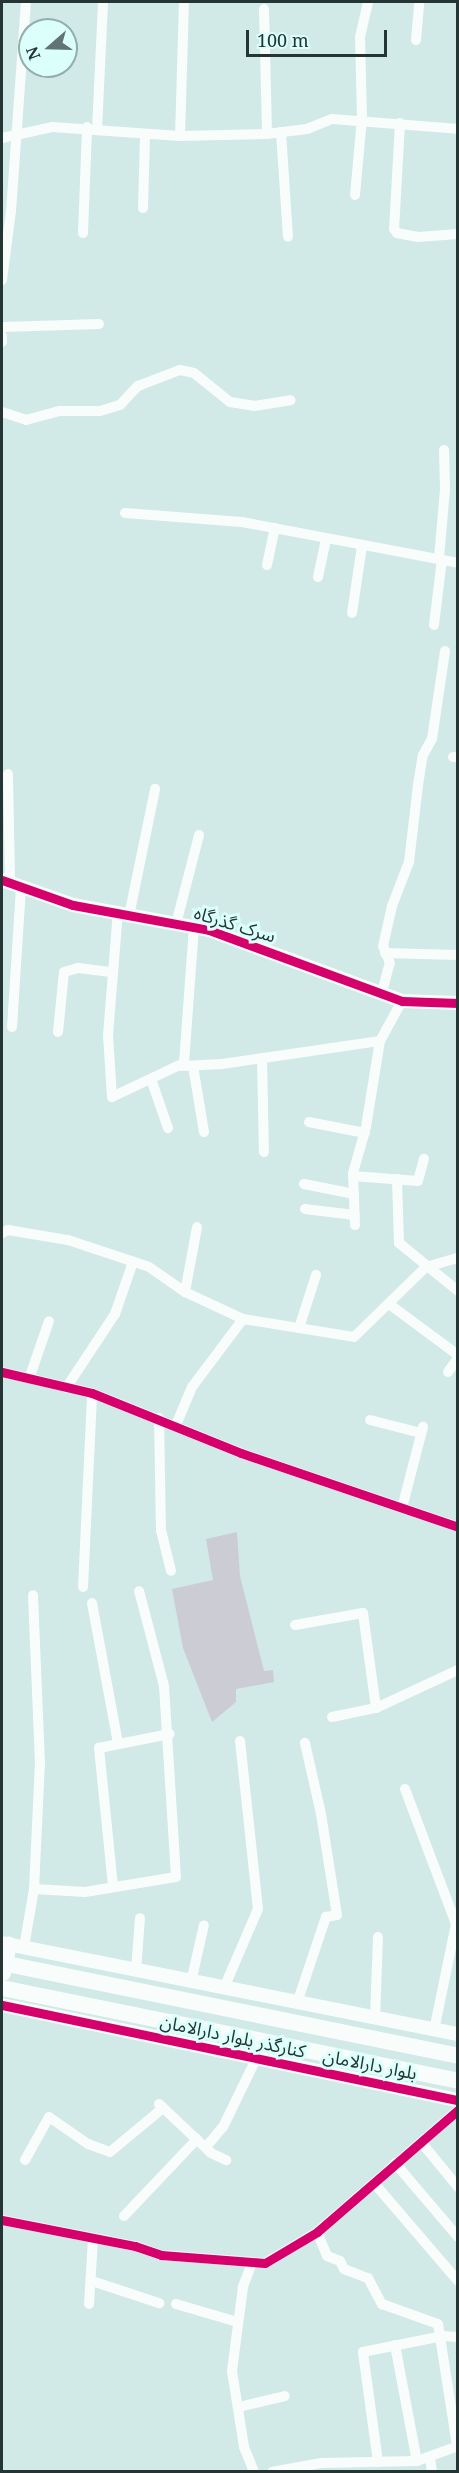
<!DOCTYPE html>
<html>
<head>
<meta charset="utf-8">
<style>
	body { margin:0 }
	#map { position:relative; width:459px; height:2473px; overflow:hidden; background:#d1e9e7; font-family:"Noto Serif","Noto Sans Arabic",serif }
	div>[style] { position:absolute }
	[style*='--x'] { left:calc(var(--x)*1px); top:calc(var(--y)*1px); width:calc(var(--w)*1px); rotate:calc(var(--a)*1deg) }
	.green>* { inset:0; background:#ccccd5 }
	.minor>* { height:10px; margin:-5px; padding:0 5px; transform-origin:5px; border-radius:5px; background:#f8fcfb }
	.tertiary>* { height:14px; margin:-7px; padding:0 7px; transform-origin:7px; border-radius:7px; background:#f8fcfb }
	.secondary>* { height:16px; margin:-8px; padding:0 8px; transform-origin:8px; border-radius:8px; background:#f8fcfb }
	.cycleway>* { height:9px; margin:-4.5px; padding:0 4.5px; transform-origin:4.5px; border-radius:4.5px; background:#d6006c }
	span { translate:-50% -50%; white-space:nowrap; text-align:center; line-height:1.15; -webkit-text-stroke:6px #dbfffb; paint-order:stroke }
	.street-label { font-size:18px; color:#243534 }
	.frame { position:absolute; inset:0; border:3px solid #243534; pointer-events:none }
	.north { position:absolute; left:18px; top:18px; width:60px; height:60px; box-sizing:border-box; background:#dbfffb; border:2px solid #92aeab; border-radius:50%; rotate:250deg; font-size:16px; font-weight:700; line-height:24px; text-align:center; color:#243534 }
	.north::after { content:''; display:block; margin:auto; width:21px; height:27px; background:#617473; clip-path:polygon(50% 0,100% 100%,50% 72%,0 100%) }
	.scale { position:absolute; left:246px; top:30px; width:141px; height:27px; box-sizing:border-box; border:3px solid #243534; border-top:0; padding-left:8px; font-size:18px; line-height:21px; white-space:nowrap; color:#243534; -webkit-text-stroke:4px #dbfffb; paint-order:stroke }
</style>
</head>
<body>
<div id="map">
	<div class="green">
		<i style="clip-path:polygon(237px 1532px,240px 1576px,264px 1671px,273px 1670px,274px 1682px,236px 1689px,236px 1702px,212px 1722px,183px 1648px,172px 1589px,213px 1580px,206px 1539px)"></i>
	</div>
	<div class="minor">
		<i style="--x:264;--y:9;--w:125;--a:88.6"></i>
		<i style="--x:416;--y:40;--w:38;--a:-85"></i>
		<i style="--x:400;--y:123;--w:106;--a:93.2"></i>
		<i style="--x:394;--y:229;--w:5;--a:53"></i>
		<i style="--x:397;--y:233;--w:21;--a:11"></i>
		<i style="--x:418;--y:237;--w:40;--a:-4.3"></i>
		<i style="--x:97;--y:130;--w:128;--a:-87.3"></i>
		<i style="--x:281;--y:132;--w:105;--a:86.2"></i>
		<i style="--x:180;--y:136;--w:134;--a:-88.3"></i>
		<i style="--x:2;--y:138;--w:51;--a:-12.4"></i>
		<i style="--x:52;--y:127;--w:128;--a:4"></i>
		<i style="--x:180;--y:136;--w:87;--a:-1.3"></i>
		<i style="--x:267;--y:134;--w:40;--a:-7.1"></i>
		<i style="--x:307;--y:129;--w:27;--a:-22"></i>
		<i style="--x:332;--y:119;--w:126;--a:4.5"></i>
		<i style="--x:355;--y:195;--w:77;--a:-84.8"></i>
		<i style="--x:362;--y:118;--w:81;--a:-91.4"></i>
		<i style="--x:360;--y:37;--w:36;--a:-77"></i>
		<i style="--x:143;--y:208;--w:73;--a:-88.4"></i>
		<i style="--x:83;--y:233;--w:106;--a:-87.8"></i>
		<i style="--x:2;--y:280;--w:70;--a:-82.6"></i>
		<i style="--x:11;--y:211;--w:210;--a:-85.9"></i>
		<i style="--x:2;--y:327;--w:97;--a:-1.8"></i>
		<i style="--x:2;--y:336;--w:6;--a:90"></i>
		<i style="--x:2;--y:412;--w:25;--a:18"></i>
		<i style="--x:26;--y:420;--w:35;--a:-15"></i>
		<i style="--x:60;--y:411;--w:40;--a:0"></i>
		<i style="--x:100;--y:411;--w:21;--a:-17"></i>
		<i style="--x:120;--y:405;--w:26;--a:-47"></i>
		<i style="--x:138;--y:386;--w:45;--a:-20.9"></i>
		<i style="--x:180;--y:370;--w:14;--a:12"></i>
		<i style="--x:194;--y:373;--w:46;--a:38.9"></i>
		<i style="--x:230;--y:402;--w:24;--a:9"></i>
		<i style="--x:254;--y:406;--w:37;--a:-9"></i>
		<i style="--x:125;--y:513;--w:117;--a:4.4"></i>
		<i style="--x:242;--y:522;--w:220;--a:10.7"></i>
		<i style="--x:439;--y:558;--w:68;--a:-85"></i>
		<i style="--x:445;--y:490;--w:40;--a:-91.4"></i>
		<i style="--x:267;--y:565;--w:38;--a:-78"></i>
		<i style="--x:318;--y:577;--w:39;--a:-78"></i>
		<i style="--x:352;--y:613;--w:68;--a:-81.5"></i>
		<i style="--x:434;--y:625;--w:66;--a:-83.1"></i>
		<i style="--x:453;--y:757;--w:5;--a:0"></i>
		<i style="--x:8;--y:774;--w:109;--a:88.9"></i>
		<i style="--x:118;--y:911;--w:124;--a:94.6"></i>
		<i style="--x:108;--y:1035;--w:62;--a:86.3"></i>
		<i style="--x:112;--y:1097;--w:80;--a:-25.3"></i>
		<i style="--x:184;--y:1063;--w:136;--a:-85.8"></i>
		<i style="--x:129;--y:916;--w:130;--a:-78.4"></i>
		<i style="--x:176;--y:924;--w:92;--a:-75.5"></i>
		<i style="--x:385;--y:953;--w:73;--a:1.6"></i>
		<i style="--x:382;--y:992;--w:30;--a:-75"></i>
		<i style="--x:390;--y:963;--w:18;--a:-112"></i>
		<i style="--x:383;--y:946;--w:41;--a:-77.3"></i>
		<i style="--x:392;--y:906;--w:47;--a:-68.9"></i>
		<i style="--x:409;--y:862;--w:78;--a:-83.3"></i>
		<i style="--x:418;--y:785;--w:30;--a:-81"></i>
		<i style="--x:423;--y:755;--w:18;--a:-61"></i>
		<i style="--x:432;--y:739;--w:89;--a:-81.6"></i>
		<i style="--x:12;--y:1027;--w:140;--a:-86.3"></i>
		<i style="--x:58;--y:1032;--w:60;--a:-84.3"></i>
		<i style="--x:64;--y:972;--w:15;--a:-16"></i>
		<i style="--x:78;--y:968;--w:33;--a:7"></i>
		<i style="--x:262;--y:1059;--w:93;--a:88.8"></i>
		<i style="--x:181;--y:1066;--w:41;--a:-2.8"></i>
		<i style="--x:222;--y:1064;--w:160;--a:-8.3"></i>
		<i style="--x:193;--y:1066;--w:67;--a:80.5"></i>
		<i style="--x:151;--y:1079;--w:52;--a:70.9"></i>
		<i style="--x:309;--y:1122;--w:57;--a:11.1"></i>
		<i style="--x:353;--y:1176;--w:65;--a:4.4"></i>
		<i style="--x:418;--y:1181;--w:23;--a:-75"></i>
		<i style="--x:397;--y:1179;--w:64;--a:88.2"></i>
		<i style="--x:399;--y:1243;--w:76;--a:39.1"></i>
		<i style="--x:304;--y:1184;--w:51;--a:11.3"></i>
		<i style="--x:305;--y:1209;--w:50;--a:6.8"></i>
		<i style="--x:355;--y:1225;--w:52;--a:-92.2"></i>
		<i style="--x:353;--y:1173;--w:48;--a:-74.2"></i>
		<i style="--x:366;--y:1127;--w:87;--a:-80.8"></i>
		<i style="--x:380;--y:1041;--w:46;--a:-61.2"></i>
		<i style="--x:2;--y:1233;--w:7;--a:-27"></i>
		<i style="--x:8;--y:1230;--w:61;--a:9.5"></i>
		<i style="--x:68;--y:1240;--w:85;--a:18.4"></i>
		<i style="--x:149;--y:1267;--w:44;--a:34.8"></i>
		<i style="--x:185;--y:1292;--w:64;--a:25"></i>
		<i style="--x:185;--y:1292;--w:66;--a:-79.5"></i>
		<i style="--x:389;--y:1304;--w:86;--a:36.5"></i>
		<i style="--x:299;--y:1328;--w:56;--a:-72.2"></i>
		<i style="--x:2;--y:1372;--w:92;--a:13.1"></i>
		<i style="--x:92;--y:1393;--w:161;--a:21.9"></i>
		<i style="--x:241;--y:1453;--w:229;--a:18.8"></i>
		<i style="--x:448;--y:1372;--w:17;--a:-54"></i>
		<i style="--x:30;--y:1376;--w:58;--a:-70.9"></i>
		<i style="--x:66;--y:1388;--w:89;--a:-56.5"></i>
		<i style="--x:115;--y:1314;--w:55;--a:-70.9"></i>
		<i style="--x:159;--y:1418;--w:112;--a:89"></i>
		<i style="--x:161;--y:1530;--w:42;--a:76.3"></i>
		<i style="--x:370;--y:1420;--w:53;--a:14.3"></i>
		<i style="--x:176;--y:1425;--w:41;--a:-67.2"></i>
		<i style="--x:192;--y:1387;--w:85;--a:-53.1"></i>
		<i style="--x:243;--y:1319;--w:112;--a:9.2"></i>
		<i style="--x:354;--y:1337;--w:100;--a:-44.2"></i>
		<i style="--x:426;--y:1267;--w:33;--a:-16"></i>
		<i style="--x:402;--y:1508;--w:84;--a:-75.5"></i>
		<i style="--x:83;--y:1587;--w:194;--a:-87.3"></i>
		<i style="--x:92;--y:1603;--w:142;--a:79.5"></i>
		<i style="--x:295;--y:1625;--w:69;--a:-10"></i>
		<i style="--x:363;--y:1613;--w:96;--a:82.2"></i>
		<i style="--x:332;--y:1717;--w:45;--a:-11.6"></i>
		<i style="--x:376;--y:1708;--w:90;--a:-24.9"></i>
		<i style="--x:405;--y:1789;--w:144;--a:69.3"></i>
		<i style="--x:456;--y:1924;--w:108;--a:101.7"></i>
		<i style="--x:113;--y:1886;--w:139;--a:-95.8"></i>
		<i style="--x:99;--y:1748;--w:72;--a:-11.2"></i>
		<i style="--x:34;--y:1889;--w:51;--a:3.4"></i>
		<i style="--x:85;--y:1892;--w:92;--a:-9.4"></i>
		<i style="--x:176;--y:1877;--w:191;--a:-93.6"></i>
		<i style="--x:164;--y:1686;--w:98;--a:-104.7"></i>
		<i style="--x:24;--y:1947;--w:59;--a:-80.2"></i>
		<i style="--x:34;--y:1889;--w:126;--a:-87.3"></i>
		<i style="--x:40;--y:1763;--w:168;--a:-92.4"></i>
		<i style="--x:136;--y:1970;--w:52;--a:-85.6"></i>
		<i style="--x:191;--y:1982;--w:58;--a:-77.2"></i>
		<i style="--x:224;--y:1988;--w:86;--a:-66.7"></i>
		<i style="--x:258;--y:1909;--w:169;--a:-96.1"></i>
		<i style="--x:297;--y:2003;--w:91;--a:-71.4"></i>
		<i style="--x:326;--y:1917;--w:11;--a:-10"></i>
		<i style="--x:337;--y:1915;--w:102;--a:-99"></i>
		<i style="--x:321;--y:1814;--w:73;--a:-102.7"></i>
		<i style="--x:375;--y:2019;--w:82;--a:-87.9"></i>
		<i style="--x:159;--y:2104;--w:71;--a:43.3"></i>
		<i style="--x:211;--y:2153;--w:17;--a:25"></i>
		<i style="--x:421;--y:2142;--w:58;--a:50.6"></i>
		<i style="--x:206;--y:2147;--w:26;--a:-50"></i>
		<i style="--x:223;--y:2127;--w:78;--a:-64.1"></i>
		<i style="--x:25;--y:2160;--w:49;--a:-60.8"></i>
		<i style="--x:49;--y:2117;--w:47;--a:34.7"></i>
		<i style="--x:88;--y:2144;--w:23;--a:20"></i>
		<i style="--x:110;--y:2152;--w:69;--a:-39.7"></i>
		<i style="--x:395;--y:2163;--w:97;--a:49.6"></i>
		<i style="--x:374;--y:2183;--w:129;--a:49.4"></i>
		<i style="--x:124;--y:2216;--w:106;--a:-46.5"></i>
		<i style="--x:2;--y:2220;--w:136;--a:11.1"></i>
		<i style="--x:135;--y:2246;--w:28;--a:19"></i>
		<i style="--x:161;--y:2255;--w:104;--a:4.4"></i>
		<i style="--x:265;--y:2263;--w:61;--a:-30.8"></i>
		<i style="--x:317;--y:2232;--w:186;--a:-40.9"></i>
		<i style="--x:317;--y:2232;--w:26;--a:67"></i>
		<i style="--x:327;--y:2256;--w:14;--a:21"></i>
		<i style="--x:340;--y:2261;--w:9;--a:63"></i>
		<i style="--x:344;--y:2269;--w:26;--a:21"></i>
		<i style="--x:368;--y:2278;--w:30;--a:62"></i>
		<i style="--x:382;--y:2304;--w:59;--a:19.7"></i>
		<i style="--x:438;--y:2324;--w:123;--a:81.1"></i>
		<i style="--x:252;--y:2263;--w:26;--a:111"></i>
		<i style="--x:243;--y:2287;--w:85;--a:97.5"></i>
		<i style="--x:232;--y:2371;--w:77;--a:81"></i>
		<i style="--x:244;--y:2447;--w:27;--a:68"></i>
		<i style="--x:92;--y:2281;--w:71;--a:18.2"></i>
		<i style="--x:89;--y:2304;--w:65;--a:-86.5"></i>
		<i style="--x:176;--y:2304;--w:64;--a:16.4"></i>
		<i style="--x:395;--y:2345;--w:118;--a:79.3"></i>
		<i style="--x:239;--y:2407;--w:47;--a:-13.4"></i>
		<i style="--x:430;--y:2458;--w:14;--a:82"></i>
		<i style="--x:378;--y:2462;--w:111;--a:-97.8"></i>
		<i style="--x:363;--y:2352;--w:82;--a:-11.3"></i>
		<i style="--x:443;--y:2336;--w:15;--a:4"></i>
		<i style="--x:272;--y:2472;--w:50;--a:-10.4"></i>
		<i style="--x:321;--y:2463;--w:96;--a:-1.2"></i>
		<i style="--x:417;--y:2461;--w:44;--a:-20.1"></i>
	</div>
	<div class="tertiary">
		<i style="--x:2;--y:880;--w:75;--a:19.4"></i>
		<i style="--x:73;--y:905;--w:138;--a:10.4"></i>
		<i style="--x:209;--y:930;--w:206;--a:20.2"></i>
		<i style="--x:402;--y:1001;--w:56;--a:2"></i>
		<i style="--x:2;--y:1943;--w:465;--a:11.3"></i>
		<i style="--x:2;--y:2005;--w:466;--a:11.8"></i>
	</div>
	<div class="secondary">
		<i style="--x:2;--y:1963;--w:465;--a:11.5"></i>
		<i style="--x:3;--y:1973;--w:29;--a:-78"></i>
		<i style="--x:2;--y:1988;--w:465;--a:11.5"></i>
	</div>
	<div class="cycleway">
		<i style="--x:2;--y:880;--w:75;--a:19.4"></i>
		<i style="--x:73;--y:905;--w:138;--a:10.4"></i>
		<i style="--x:209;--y:930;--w:206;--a:20.2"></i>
		<i style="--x:402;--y:1001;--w:56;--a:2"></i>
		<i style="--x:2;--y:1372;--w:92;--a:13.1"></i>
		<i style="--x:92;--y:1393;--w:161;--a:21.9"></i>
		<i style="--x:241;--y:1453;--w:229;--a:18.8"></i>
		<i style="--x:2;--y:2005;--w:466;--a:11.8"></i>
		<i style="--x:2;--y:2220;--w:136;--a:11.1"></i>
		<i style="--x:135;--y:2246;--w:28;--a:19"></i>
		<i style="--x:161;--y:2255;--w:104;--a:4.4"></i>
		<i style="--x:265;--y:2263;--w:61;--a:-30.8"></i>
		<i style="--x:317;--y:2232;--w:186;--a:-40.9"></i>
	</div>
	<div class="street-label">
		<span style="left:235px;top:924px;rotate:17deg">سرک گذرگاه</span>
		<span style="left:233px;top:2036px;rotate:12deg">کنارگذر بلوار دارالامان</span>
		<span style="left:370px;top:2064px;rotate:11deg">بلوار دارالامان</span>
	</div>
	<div class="frame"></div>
	<div class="north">N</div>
	<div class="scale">100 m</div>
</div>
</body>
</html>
